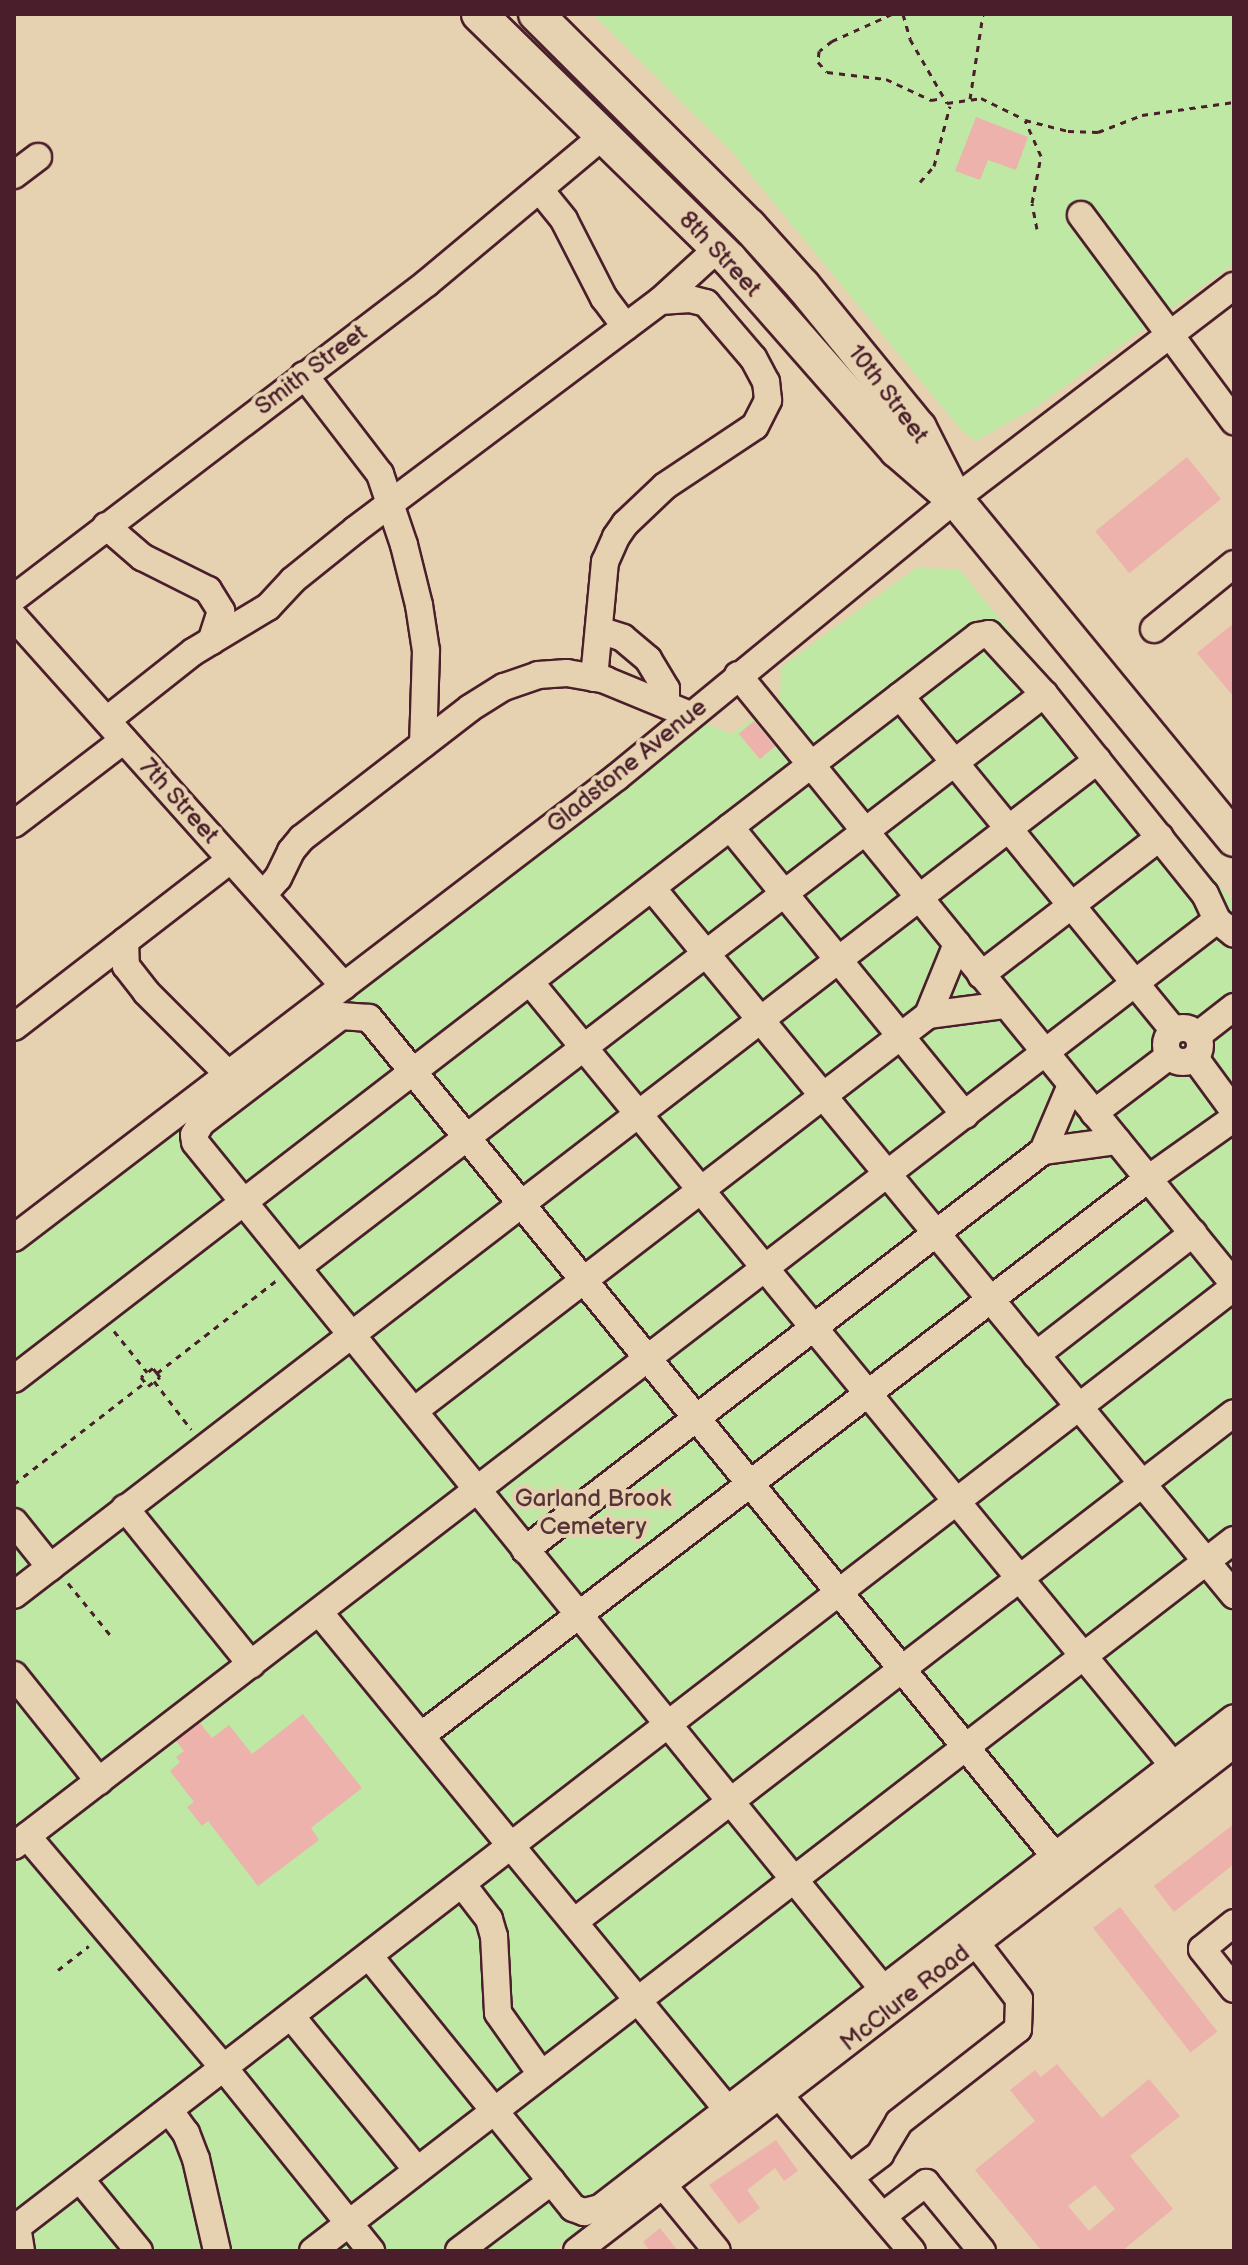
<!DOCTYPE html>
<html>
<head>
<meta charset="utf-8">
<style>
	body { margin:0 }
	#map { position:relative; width:1248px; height:2265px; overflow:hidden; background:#e6d1b0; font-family:"Balsamiq Sans",sans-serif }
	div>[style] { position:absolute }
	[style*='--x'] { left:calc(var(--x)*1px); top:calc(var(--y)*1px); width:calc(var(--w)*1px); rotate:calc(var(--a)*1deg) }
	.green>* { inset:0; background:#bee8a4 }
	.building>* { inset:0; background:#edb2ac; transform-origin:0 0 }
	.path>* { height:3px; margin-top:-1.5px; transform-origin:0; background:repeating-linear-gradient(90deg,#4a1f2b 0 6px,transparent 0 12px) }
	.roads { filter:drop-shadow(2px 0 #4a1f2b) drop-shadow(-2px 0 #4a1f2b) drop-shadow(0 2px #4a1f2b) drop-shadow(0 -2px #4a1f2b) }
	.minor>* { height:26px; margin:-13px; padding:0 13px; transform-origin:13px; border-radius:13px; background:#e6d1b0 }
	.minor>.ring { margin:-13px; padding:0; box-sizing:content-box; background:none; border:26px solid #e6d1b0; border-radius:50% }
	.major>* { height:34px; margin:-17px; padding:0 17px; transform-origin:17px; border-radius:17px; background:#e6d1b0 }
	span { translate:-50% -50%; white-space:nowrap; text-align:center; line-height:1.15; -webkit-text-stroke:8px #e6d1b0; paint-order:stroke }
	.street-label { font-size:24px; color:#4a1f2b }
	.park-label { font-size:24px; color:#563337 }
	.frame { position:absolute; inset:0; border:16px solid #4a1f2b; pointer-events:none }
</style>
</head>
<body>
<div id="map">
	<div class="green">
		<i style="clip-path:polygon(593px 14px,1234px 14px,1234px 264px,1036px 407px,976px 441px,962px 431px,732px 152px)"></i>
		<i style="clip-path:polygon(916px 568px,959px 569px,1234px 903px,1234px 1723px,553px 2251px,14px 2251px,14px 1252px,704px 723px,732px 734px,780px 697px,781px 667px)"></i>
	</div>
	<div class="building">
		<i style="clip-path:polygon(976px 117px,1028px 137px,1016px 170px,988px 160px,980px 180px,955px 171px)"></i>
		<i style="left:1187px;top:457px;width:54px;height:118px;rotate:51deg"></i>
		<i style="clip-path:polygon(1234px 623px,1234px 697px,1197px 653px)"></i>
		<i style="left:754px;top:721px;width:33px;height:20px;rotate:50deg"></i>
		<i style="clip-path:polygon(303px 1714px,362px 1788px,311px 1828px,319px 1840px,258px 1886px,208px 1821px,202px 1826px,187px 1807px,194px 1802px,170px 1771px,180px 1762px,176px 1757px,184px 1751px,176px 1741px,200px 1723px,212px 1738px,229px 1725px,252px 1754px)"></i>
		<i style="clip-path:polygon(1234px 1824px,1234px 1864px,1174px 1912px,1154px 1886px)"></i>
		<i style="left:1120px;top:1907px;width:158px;height:34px;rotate:52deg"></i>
		<i style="clip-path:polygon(evenodd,1057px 2064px,1102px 2118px,1149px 2079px,1180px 2116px,1130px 2156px,1173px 2209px,1122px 2251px,1042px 2251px,975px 2170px,1035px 2121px,1010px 2090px,1035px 2070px,1041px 2077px,1057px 2064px,1095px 2185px,1115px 2209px,1089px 2231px,1068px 2206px,1095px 2185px)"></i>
		<i style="clip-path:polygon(776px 2140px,798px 2171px,784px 2181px,775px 2168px,747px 2190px,760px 2208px,739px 2224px,709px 2185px)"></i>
		<i style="clip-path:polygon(660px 2228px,678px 2251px,650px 2251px,643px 2242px)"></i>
	</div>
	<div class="path">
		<i style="--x:892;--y:14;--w:66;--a:155.8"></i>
		<i style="--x:832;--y:41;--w:16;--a:142"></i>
		<i style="--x:819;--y:51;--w:11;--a:95"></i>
		<i style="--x:818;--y:62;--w:13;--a:48"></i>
		<i style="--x:827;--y:72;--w:59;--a:6.8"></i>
		<i style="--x:886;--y:79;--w:50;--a:25"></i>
		<i style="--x:931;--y:100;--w:12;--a:-9"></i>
		<i style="--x:903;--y:14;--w:26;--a:74"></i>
		<i style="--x:910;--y:39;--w:74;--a:60"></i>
		<i style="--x:947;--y:103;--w:34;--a:-8"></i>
		<i style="--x:981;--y:98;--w:48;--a:26"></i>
		<i style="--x:970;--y:99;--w:86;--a:-81.3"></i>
		<i style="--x:920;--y:182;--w:21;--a:-49"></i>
		<i style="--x:934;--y:166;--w:62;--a:-75.1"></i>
		<i style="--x:1037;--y:229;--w:26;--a:-101"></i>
		<i style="--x:1032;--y:203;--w:48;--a:-79.2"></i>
		<i style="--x:1041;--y:156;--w:39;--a:-114"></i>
		<i style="--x:1025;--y:120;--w:44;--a:14.3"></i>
		<i style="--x:1068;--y:131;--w:30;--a:2"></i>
		<i style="--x:1098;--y:132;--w:47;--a:-21.1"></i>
		<i style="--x:1142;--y:115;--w:93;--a:-8"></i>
		<i style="--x:114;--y:1331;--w:53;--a:51.2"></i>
		<i style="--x:157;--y:1373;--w:6;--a:-129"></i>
		<i style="--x:153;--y:1368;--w:15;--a:143"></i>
		<i style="--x:141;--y:1377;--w:11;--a:52"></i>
		<i style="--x:148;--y:1386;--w:15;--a:-37"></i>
		<i style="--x:160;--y:1377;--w:5;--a:-127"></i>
		<i style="--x:157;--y:1373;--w:153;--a:-37.8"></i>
		<i style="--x:154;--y:1381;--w:61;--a:52.4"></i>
		<i style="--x:14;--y:1484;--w:165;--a:-37.8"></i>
		<i style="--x:68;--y:1583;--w:68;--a:50.9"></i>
		<i style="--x:58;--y:1970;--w:39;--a:-38"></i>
	</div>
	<div class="roads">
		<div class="minor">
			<i style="--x:14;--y:175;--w:30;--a:-37"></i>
			<i style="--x:540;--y:190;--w:38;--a:51"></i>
			<i style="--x:564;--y:220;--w:88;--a:62.9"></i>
			<i style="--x:604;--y:298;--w:36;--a:53"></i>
			<i style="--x:1081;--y:215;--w:257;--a:53.4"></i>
			<i style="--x:304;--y:375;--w:125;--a:52.5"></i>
			<i style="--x:380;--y:474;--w:75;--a:71.3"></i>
			<i style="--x:404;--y:545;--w:62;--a:76"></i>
			<i style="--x:419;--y:605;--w:47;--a:81.3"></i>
			<i style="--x:426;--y:651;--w:93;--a:91.8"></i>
			<i style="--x:106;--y:526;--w:48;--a:40.7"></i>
			<i style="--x:142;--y:557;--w:74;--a:26.6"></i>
			<i style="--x:208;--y:590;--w:25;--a:58"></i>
			<i style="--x:221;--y:611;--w:32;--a:108"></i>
			<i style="--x:14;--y:598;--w:519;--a:-37.33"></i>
			<i style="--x:427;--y:283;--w:229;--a:-39.9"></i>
			<i style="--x:14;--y:617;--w:495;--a:48.2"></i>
			<i style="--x:1154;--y:629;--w:103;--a:-39.1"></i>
			<i style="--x:599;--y:630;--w:25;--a:18"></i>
			<i style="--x:623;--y:638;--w:33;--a:40"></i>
			<i style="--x:648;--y:659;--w:35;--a:59"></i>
			<i style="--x:666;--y:689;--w:15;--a:90"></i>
			<i style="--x:738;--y:675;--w:785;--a:50.84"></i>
			<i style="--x:594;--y:678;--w:117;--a:-84.6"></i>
			<i style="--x:605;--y:562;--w:27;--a:-66"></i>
			<i style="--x:616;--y:537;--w:16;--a:-55"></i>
			<i style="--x:625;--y:524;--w:55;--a:-43.5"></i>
			<i style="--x:665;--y:486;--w:108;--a:-33.7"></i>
			<i style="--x:755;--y:426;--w:29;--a:-63"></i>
			<i style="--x:768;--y:400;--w:18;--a:-96"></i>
			<i style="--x:766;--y:382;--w:27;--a:-118"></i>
			<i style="--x:753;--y:358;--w:72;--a:-130.5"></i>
			<i style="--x:706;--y:303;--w:16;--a:-166"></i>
			<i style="--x:690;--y:299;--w:30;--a:176"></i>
			<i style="--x:900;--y:696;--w:431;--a:50.7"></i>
			<i style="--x:107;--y:720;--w:110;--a:-38.3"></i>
			<i style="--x:193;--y:652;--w:87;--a:-31"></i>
			<i style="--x:268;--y:607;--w:37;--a:-47"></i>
			<i style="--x:293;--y:580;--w:80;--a:-38.9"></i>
			<i style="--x:355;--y:530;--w:381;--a:-36.9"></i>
			<i style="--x:660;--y:301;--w:79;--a:-42.4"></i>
			<i style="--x:14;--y:824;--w:138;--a:-37.4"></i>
			<i style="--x:730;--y:827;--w:372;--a:50.8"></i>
			<i style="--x:652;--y:888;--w:916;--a:50.54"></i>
			<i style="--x:263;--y:895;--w:23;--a:-49"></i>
			<i style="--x:278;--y:878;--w:30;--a:-64"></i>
			<i style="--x:291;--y:851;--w:17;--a:-50"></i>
			<i style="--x:302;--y:838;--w:212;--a:-37.7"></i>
			<i style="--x:470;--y:708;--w:40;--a:-32"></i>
			<i style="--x:504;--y:687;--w:36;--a:-19"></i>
			<i style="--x:538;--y:675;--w:29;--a:-4"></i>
			<i style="--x:567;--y:673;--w:39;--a:10"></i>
			<i style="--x:605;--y:680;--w:92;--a:22.4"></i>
			<i style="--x:125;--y:941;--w:25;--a:88"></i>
			<i style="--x:126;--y:966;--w:33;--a:52"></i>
			<i style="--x:146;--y:992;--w:116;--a:45"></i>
			<i style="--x:981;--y:975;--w:226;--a:-37.6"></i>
			<i style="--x:530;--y:982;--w:1013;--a:50.61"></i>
			<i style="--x:928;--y:1015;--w:77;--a:-67.8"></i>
			<i style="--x:14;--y:1027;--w:274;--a:-37.7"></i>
			<i class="ring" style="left:1166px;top:1028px;width:8px;height:8px"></i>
			<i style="--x:1198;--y:1035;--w:46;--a:-37.9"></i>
			<i style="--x:1195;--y:1058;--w:66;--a:53.7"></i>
			<i style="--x:1094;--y:1113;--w:94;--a:-37.2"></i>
			<i style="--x:1043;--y:1151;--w:72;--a:-67"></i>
			<i style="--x:14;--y:1238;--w:759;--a:-37.4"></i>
			<i style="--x:617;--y:777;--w:438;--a:-39.4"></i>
			<i style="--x:955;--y:499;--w:351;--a:-37.4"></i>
			<i style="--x:298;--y:1267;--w:941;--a:-37.53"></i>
			<i style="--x:1036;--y:1355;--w:199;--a:-37.8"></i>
			<i style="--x:14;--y:1379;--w:1217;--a:-37.62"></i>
			<i style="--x:978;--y:636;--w:11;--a:-10"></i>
			<i style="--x:989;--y:634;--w:81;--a:47.5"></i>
			<i style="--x:1044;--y:694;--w:257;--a:51.2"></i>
			<i style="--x:1205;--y:894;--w:29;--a:65"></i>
			<i style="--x:1217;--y:920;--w:22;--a:39"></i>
			<i style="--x:414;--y:1411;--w:649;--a:-37.61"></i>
			<i style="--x:928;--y:1015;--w:78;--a:-7.4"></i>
			<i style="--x:125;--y:1508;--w:201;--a:51.1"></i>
			<i style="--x:14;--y:1522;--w:58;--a:51.3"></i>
			<i style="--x:525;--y:1550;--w:654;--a:-37.61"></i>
			<i style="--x:1043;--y:1151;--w:75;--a:-7.7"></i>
			<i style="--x:14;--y:1595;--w:1368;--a:-37.61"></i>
			<i style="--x:319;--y:1612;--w:643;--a:50.62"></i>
			<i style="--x:14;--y:1675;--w:136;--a:51.3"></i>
			<i style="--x:422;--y:1735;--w:914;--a:-37.45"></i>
			<i style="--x:1148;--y:1179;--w:105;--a:-35.3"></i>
			<i style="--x:27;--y:1836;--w:304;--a:49.7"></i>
			<i style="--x:224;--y:2068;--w:235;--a:51.2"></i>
			<i style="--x:14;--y:1846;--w:1518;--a:-37.59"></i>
			<i style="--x:462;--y:1884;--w:44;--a:52.4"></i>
			<i style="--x:489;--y:1919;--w:18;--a:74"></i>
			<i style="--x:494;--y:1936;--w:77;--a:87"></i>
			<i style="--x:498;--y:2013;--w:75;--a:54.8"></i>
			<i style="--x:574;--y:1922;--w:833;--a:-37.64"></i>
			<i style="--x:1234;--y:1923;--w:41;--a:140.9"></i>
			<i style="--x:1202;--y:1949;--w:51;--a:51.3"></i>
			<i style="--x:369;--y:1956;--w:324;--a:51"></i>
			<i style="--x:573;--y:2208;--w:12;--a:20"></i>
			<i style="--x:584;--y:2212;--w:16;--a:-14"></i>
			<i style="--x:600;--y:2208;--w:801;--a:-37.7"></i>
			<i style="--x:883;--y:1989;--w:1091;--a:-129.09"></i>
			<i style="--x:195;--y:1142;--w:7;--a:-98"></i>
			<i style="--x:194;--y:1135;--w:14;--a:-60"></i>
			<i style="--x:201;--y:1123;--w:176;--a:-37.4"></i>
			<i style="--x:341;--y:1016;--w:28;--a:4"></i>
			<i style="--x:369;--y:1018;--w:1082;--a:50.7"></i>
			<i style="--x:291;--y:2016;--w:199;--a:50.7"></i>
			<i style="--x:779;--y:2095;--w:205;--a:49.6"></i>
			<i style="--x:169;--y:2110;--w:29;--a:54"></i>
			<i style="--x:186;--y:2133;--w:28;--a:69"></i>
			<i style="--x:196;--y:2159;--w:94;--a:77.1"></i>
			<i style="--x:850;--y:2177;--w:38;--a:-37"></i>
			<i style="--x:880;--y:2154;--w:37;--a:-59"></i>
			<i style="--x:899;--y:2122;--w:151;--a:-38"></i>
			<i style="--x:1018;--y:2029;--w:30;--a:-88"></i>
			<i style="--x:1019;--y:1999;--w:71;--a:-127.5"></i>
			<i style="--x:80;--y:2179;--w:93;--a:50.7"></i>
			<i style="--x:663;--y:2185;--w:85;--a:50.7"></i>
			<i style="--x:884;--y:2215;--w:53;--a:-37.3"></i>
			<i style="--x:926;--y:2183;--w:88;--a:50.5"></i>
			<i style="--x:21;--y:2251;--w:24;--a:-99"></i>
			<i style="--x:17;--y:2227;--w:1538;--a:-37.68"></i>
			<i style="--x:313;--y:2251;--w:1164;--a:-37.67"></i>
			<i style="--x:459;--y:2251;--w:116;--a:-37"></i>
			<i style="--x:577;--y:2251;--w:830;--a:-37.66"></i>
		</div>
		<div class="major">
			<i style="--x:479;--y:14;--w:351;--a:44.4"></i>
			<i style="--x:730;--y:260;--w:253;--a:48.7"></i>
			<i style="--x:897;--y:450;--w:60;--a:40.9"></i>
			<i style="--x:536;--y:14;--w:301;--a:44.9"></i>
			<i style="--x:749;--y:226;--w:81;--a:48"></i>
			<i style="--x:803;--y:286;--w:183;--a:50.8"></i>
			<i style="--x:919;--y:428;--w:80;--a:63.1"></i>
			<i style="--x:955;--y:499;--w:440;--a:50.6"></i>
		</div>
	</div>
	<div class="street-label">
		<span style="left:720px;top:254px;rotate:47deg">8th Street</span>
		<span style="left:311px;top:370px;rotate:-37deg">Smith Street</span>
		<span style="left:888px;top:394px;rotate:53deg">10th Street</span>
		<span style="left:627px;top:766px;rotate:-39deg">Gladstone Avenue</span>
		<span style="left:179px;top:801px;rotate:48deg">7th Street</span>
		<span style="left:905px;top:1998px;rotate:-38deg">McClure Road</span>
	</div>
	<div class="park-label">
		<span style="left:593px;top:1513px">Garland Brook<br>Cemetery</span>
	</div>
	<div class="frame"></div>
</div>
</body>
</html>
